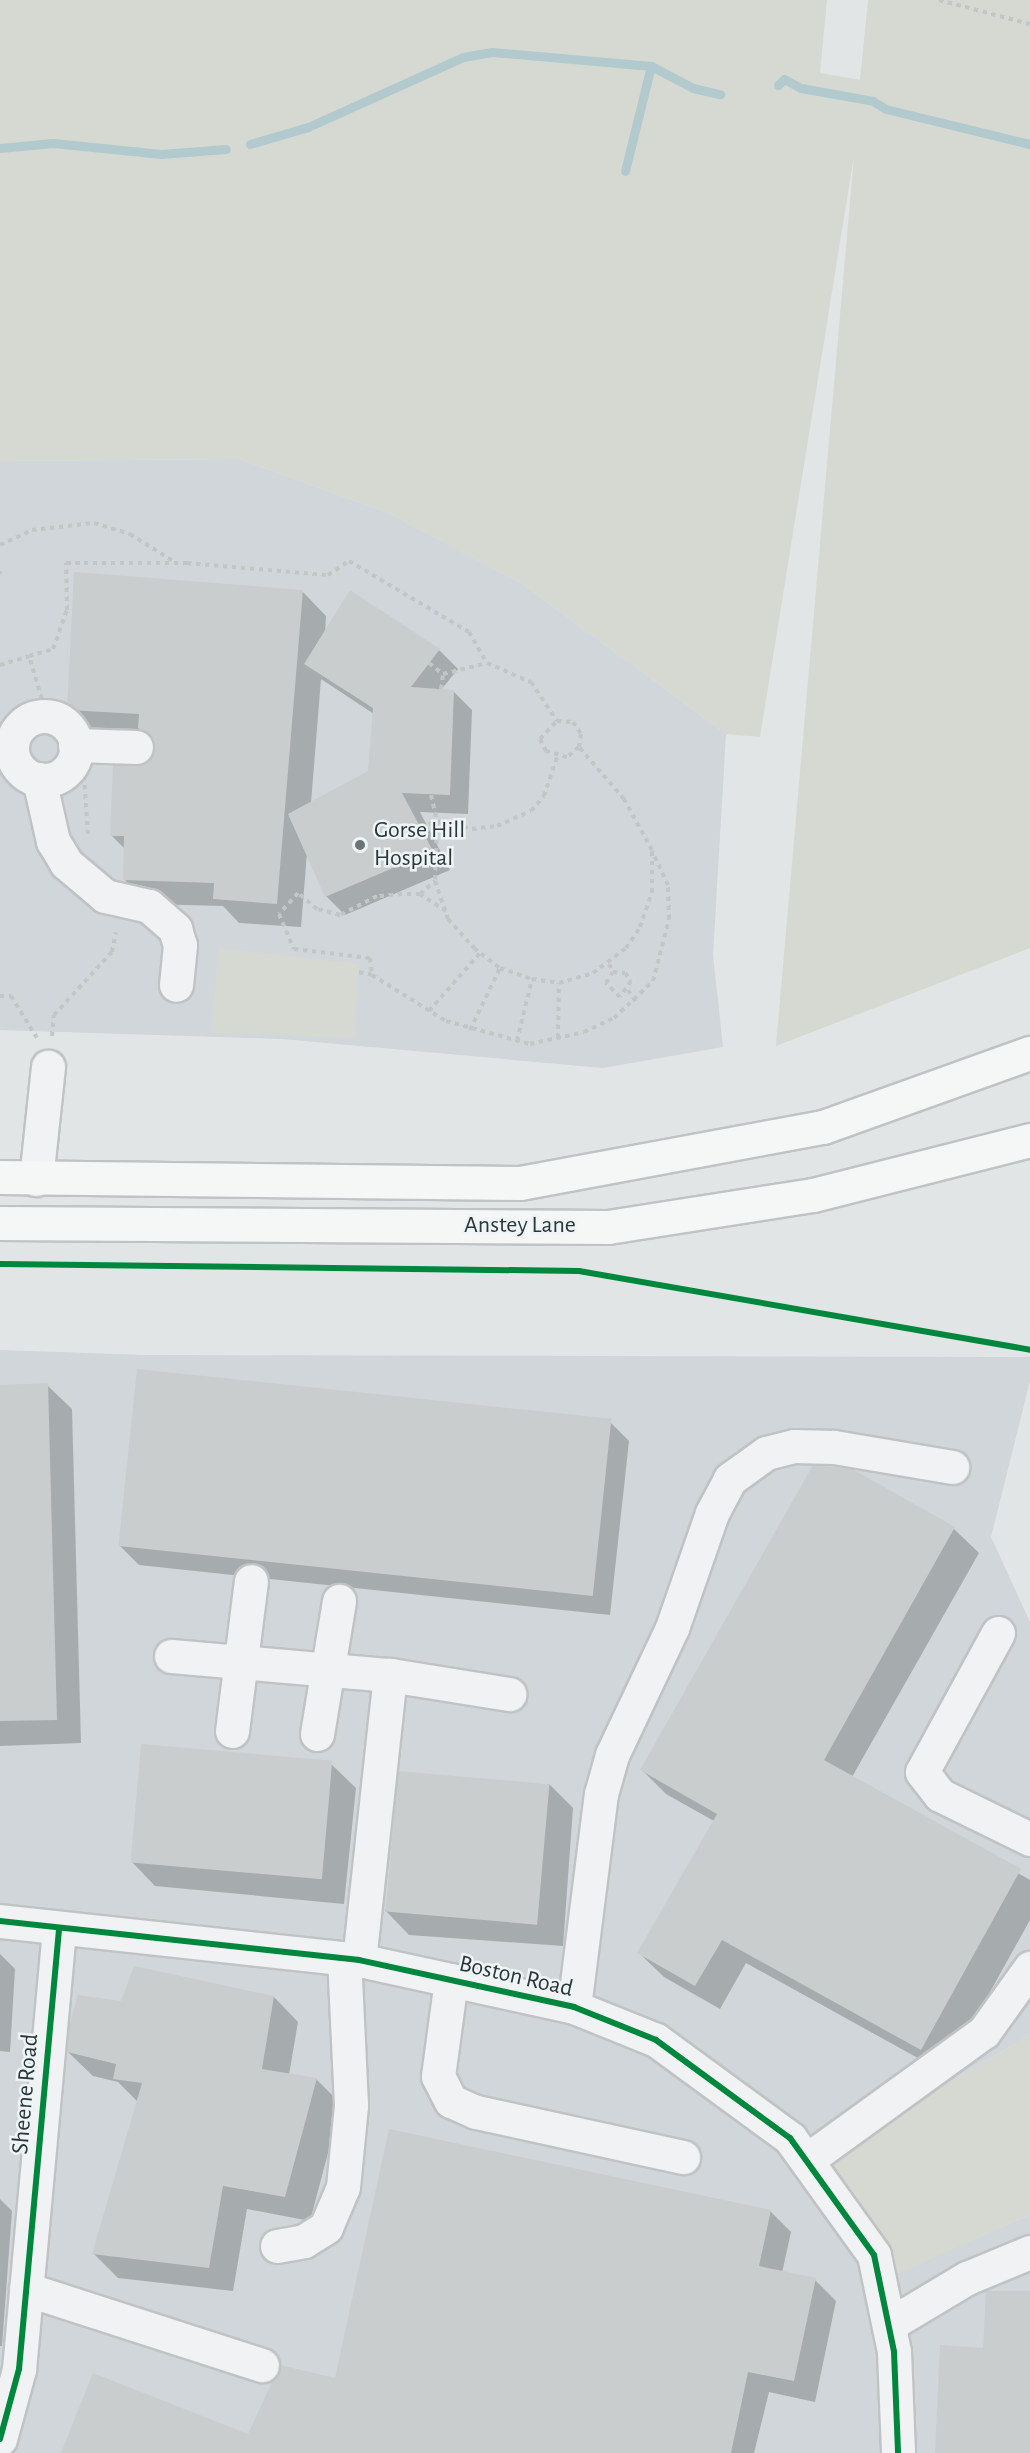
<!DOCTYPE html>
<html>
<head>
<meta charset="utf-8">
<style>
	body { margin:0 }
	#map { position:relative; width:1030px; height:2453px; overflow:hidden; background:#e1e5e6; font-family:"Alegreya Sans",sans-serif }
	div>[style] { position:absolute }
	[style*='--x'] { left:calc(var(--x)*1px); top:calc(var(--y)*1px); width:calc(var(--w)*1px); rotate:calc(var(--a)*1deg) }
	.built>* { inset:0; background:#d0d6d9 }
	.green>* { inset:0; background:#d5d9d2 }
	.shadow>* { inset:0; background:#0003 }
	.stream>* { height:9px; margin:-4.5px; padding:0 4.5px; transform-origin:4.5px; border-radius:4.5px; background:#b2cace }
	.building>* { inset:0; background:#cacdce; transform-origin:0 0 }
	.path>* { height:4px; margin-top:-2px; transform-origin:0; background:repeating-linear-gradient(90deg,#c2c6c7 0 4.5px,transparent 0 9px) }
	.roads { filter:drop-shadow(2px 0 #c0c3c4) drop-shadow(-2px 0 #c0c3c4) drop-shadow(0 2px #c0c3c4) drop-shadow(0 -2px #c0c3c4) }
	.minor>* { height:33px; margin:-16.5px; padding:0 16.5px; transform-origin:16.5px; border-radius:16.5px; background:#f0f2f3 }
	.minor>.ring { margin:-16.5px; padding:0; box-sizing:content-box; background:none; border:33px solid #f0f2f3; border-radius:50% }
	.major>* { height:33px; margin:-16.5px; padding:0 16.5px; transform-origin:16.5px; border-radius:16.5px; background:#f5f6f6 }
	.cycleway>* { height:6px; margin:-3px; padding:0 3px; transform-origin:3px; border-radius:3px; background:#00873e }
	.dots>* { width:16px; height:16px; translate:-50% -50%; box-sizing:border-box; border:3px solid #eff4f5; border-radius:50% }
	span { translate:-50% -50%; white-space:nowrap; text-align:center; line-height:1.15; -webkit-text-stroke:5px #eff4f5; paint-order:stroke }
	.poi-label { font-size:24px; color:#2a383d }
	.left { translate:0 -50%; text-align:left }
	.street-label { font-size:24px; color:#2a383d }
</style>
</head>
<body>
<div id="map">
	<div class="built">
		<i style="clip-path:polygon(239px 459px,388px 513px,521px 583px,726px 734px,713px 955px,723px 1047px,603px 1068px,282px 1039px,0 1030px,0 461px)"></i>
		<i style="clip-path:polygon(0 1350px,144px 1355px,1030px 1357px,1030px 1381px,991px 1537px,1030px 1622px,1030px 2035px,823px 2156px,893px 2275px,1030px 2215px,1030px 2453px,0 2453px)"></i>
	</div>
	<div class="green">
		<i style="clip-path:polygon(0 0,827px 0,820px 73px,860px 80px,868px 0,1030px 0,1030px 948px,776px 1046px,854px 156px,760px 737px,726px 734px,521px 583px,388px 513px,239px 459px,0 461px)"></i>
		<i style="clip-path:polygon(219px 948px,359px 964px,354px 1038px,211px 1033px)"></i>
		<i style="clip-path:polygon(1030px 2035px,1030px 2215px,893px 2276px,823px 2156px)"></i>
	</div>
	<div class="shadow">
		<i style="clip-path:polygon(evenodd,302px 591px,326px 616px,325px 634px,351px 592px,440px 651px,458px 669px,441px 690px,453px 691px,472px 710px,468px 814px,420px 812px,450px 870px,345px 915px,326px 896px,307px 853px,301px 927px,239px 923px,223px 906px,148px 904px,124px 879px,125px 849px,111px 835px,155px 744px,148px 737px,93px 734px,69px 709px,302px 591px,321px 679px,374px 714px,369px 772px,311px 803px,321px 679px)"></i>
		<i style="clip-path:polygon(47px 1385px,72px 1409px,81px 1743px,0 1746px,0 1386px)"></i>
		<i style="clip-path:polygon(610px 1422px,629px 1441px,610px 1615px,139px 1565px,120px 1546px)"></i>
		<i style="clip-path:polygon(851px 1471px,954px 1529px,979px 1553px,852px 1777px,1030px 1880px,1030px 1920px,945px 2073px,746px 1963px,720px 2009px,664px 1977px,639px 1953px,714px 1821px,666px 1794px,642px 1770px)"></i>
		<i style="clip-path:polygon(331px 1764px,356px 1788px,344px 1904px,155px 1886px,131px 1861px)"></i>
		<i style="clip-path:polygon(549px 1784px,573px 1808px,563px 1946px,409px 1935px,385px 1910px)"></i>
		<i style="clip-path:polygon(0 1954px,15px 1969px,10px 2052px,0 2051px)"></i>
		<i style="clip-path:polygon(274px 1997px,298px 2022px,289px 2075px,316px 2079px,341px 2104px,310px 2221px,247px 2209px,233px 2291px,118px 2278px,94px 2254px,138px 2102px,118px 2082px,93px 2076px,68px 2052px,122px 2003px)"></i>
		<i style="clip-path:polygon(0 2199px,12px 2211px,2px 2346px,0 2346px)"></i>
		<i style="clip-path:polygon(770px 2211px,791px 2232px,782px 2273px,815px 2280px,836px 2301px,815px 2402px,769px 2392px,754px 2453px,63px 2453px,249px 2436px,336px 2380px)"></i>
	</div>
	<div class="stream">
		<i style="--x:778;--y:85;--w:8;--a:-45"></i>
		<i style="--x:784;--y:79;--w:19;--a:28"></i>
		<i style="--x:801;--y:88;--w:73;--a:10.2"></i>
		<i style="--x:873;--y:101;--w:15;--a:32"></i>
		<i style="--x:886;--y:109;--w:148;--a:13.7"></i>
		<i style="--x:250;--y:144;--w:60;--a:-16.3"></i>
		<i style="--x:308;--y:127;--w:170;--a:-24.3"></i>
		<i style="--x:463;--y:57;--w:29;--a:-10"></i>
		<i style="--x:492;--y:52;--w:160;--a:5"></i>
		<i style="--x:651;--y:66;--w:47;--a:27.6"></i>
		<i style="--x:693;--y:88;--w:28;--a:13"></i>
		<i style="--x:0;--y:148;--w:53;--a:-5.4"></i>
		<i style="--x:53;--y:143;--w:109;--a:5.8"></i>
		<i style="--x:161;--y:154;--w:65;--a:-4.4"></i>
		<i style="--x:625;--y:171;--w:108;--a:-76.1"></i>
	</div>
	<div class="building">
		<i style="clip-path:polygon(74px 572px,303px 590px,277px 904px,213px 899px,214px 883px,123px 880px,124px 836px,110px 836px,113px 765px,144px 764px,155px 747px,152px 738px,138px 728px,139px 714px,67px 710px)"></i>
		<i style="clip-path:polygon(350px 590px,440px 649px,411px 687px,454px 690px,450px 795px,402px 793px,433px 851px,325px 897px,288px 814px,368px 771px,373px 708px,304px 664px)"></i>
		<i style="left:137px;top:1369px;width:477px;height:178px;rotate:6deg"></i>
		<i style="clip-path:polygon(48px 1383px,57px 1720px,0 1721px,0 1385px)"></i>
		<i style="clip-path:polygon(813px 1465px,852px 1469px,955px 1527px,824px 1760px,1021px 1869px,921px 2050px,722px 1940px,695px 1986px,637px 1953px,717px 1814px,640px 1770px)"></i>
		<i style="left:141px;top:1744px;width:192px;height:119px;rotate:5deg"></i>
		<i style="left:398px;top:1771px;width:152px;height:141px;rotate:5deg"></i>
		<i style="clip-path:polygon(134px 1966px,274px 1996px,262px 2069px,317px 2078px,285px 2197px,223px 2186px,209px 2268px,92px 2254px,142px 2083px,113px 2079px,116px 2064px,67px 2052px,69px 2027px,78px 1995px,121px 2001px)"></i>
		<i style="clip-path:polygon(389px 2129px,771px 2210px,759px 2266px,816px 2278px,794px 2381px,748px 2372px,731px 2453px,61px 2453px,93px 2373px,248px 2434px,280px 2365px,335px 2378px)"></i>
		<i style="clip-path:polygon(986px 2291px,1030px 2291px,1030px 2453px,935px 2453px,940px 2345px,983px 2348px)"></i>
	</div>
	<div class="path">
		<i style="--x:939;--y:0;--w:94;--a:14.8"></i>
		<i style="--x:0;--y:545;--w:35;--a:-25"></i>
		<i style="--x:32;--y:530;--w:62;--a:-6.4"></i>
		<i style="--x:94;--y:523;--w:38;--a:17"></i>
		<i style="--x:130;--y:534;--w:54;--a:32.2"></i>
		<i style="--x:0;--y:571;--w:3;--a:90"></i>
		<i style="--x:429;--y:663;--w:18;--a:38"></i>
		<i style="--x:443;--y:674;--w:45;--a:-14"></i>
		<i style="--x:0;--y:665;--w:30;--a:-17"></i>
		<i style="--x:441;--y:689;--w:15;--a:-82"></i>
		<i style="--x:47;--y:716;--w:63;--a:-106.7"></i>
		<i style="--x:29;--y:656;--w:25;--a:-16"></i>
		<i style="--x:53;--y:649;--w:41;--a:-70.3"></i>
		<i style="--x:67;--y:610;--w:47;--a:-91.2"></i>
		<i style="--x:66;--y:563;--w:121;--a:0"></i>
		<i style="--x:187;--y:563;--w:142;--a:4.9"></i>
		<i style="--x:328;--y:575;--w:25;--a:-34"></i>
		<i style="--x:349;--y:561;--w:139;--a:30.6"></i>
		<i style="--x:469;--y:632;--w:36;--a:60"></i>
		<i style="--x:487;--y:663;--w:48;--a:23.4"></i>
		<i style="--x:531;--y:682;--w:47;--a:56.3"></i>
		<i style="--x:557;--y:721;--w:16;--a:4"></i>
		<i style="--x:573;--y:722;--w:14;--a:56"></i>
		<i style="--x:581;--y:734;--w:13;--a:99"></i>
		<i style="--x:579;--y:747;--w:16;--a:140"></i>
		<i style="--x:567;--y:757;--w:22;--a:-164"></i>
		<i style="--x:546;--y:751;--w:13;--a:-117"></i>
		<i style="--x:540;--y:739;--w:25;--a:-47"></i>
		<i style="--x:84;--y:776;--w:58;--a:86.1"></i>
		<i style="--x:431;--y:795;--w:27;--a:77"></i>
		<i style="--x:437;--y:821;--w:36;--a:13"></i>
		<i style="--x:472;--y:829;--w:25;--a:-7"></i>
		<i style="--x:497;--y:826;--w:37;--a:-24"></i>
		<i style="--x:531;--y:811;--w:20;--a:-49"></i>
		<i style="--x:544;--y:796;--w:41;--a:-71.6"></i>
		<i style="--x:420;--y:827;--w:18;--a:-19"></i>
		<i style="--x:437;--y:821;--w:60;--a:91.9"></i>
		<i style="--x:435;--y:881;--w:40;--a:71.1"></i>
		<i style="--x:448;--y:919;--w:39;--a:48"></i>
		<i style="--x:474;--y:948;--w:33;--a:38"></i>
		<i style="--x:500;--y:968;--w:34;--a:19"></i>
		<i style="--x:532;--y:979;--w:27;--a:8"></i>
		<i style="--x:559;--y:983;--w:35;--a:-16"></i>
		<i style="--x:593;--y:973;--w:41;--a:-37.1"></i>
		<i style="--x:626;--y:948;--w:25;--a:-56"></i>
		<i style="--x:640;--y:927;--w:37;--a:-71"></i>
		<i style="--x:652;--y:892;--w:42;--a:-90"></i>
		<i style="--x:652;--y:850;--w:58;--a:-118.8"></i>
		<i style="--x:624;--y:799;--w:69;--a:-130.9"></i>
		<i style="--x:420;--y:894;--w:20;--a:-41"></i>
		<i style="--x:446;--y:911;--w:31;--a:-147"></i>
		<i style="--x:420;--y:894;--w:18;--a:180"></i>
		<i style="--x:402;--y:894;--w:25;--a:175"></i>
		<i style="--x:377;--y:896;--w:42;--a:152.8"></i>
		<i style="--x:340;--y:915;--w:24;--a:-165"></i>
		<i style="--x:317;--y:909;--w:25;--a:-140"></i>
		<i style="--x:298;--y:893;--w:28;--a:132"></i>
		<i style="--x:279;--y:914;--w:38;--a:67"></i>
		<i style="--x:294;--y:949;--w:77;--a:6.8"></i>
		<i style="--x:370;--y:958;--w:17;--a:83"></i>
		<i style="--x:372;--y:975;--w:87;--a:31.9"></i>
		<i style="--x:446;--y:1021;--w:87;--a:15.3"></i>
		<i style="--x:530;--y:1044;--w:55;--a:-12.5"></i>
		<i style="--x:584;--y:1032;--w:33;--a:-25"></i>
		<i style="--x:614;--y:1018;--w:54;--a:-43.5"></i>
		<i style="--x:653;--y:981;--w:64;--a:-75.5"></i>
		<i style="--x:669;--y:919;--w:34;--a:-92"></i>
		<i style="--x:668;--y:885;--w:38;--a:-115"></i>
		<i style="--x:609;--y:964;--w:9;--a:63"></i>
		<i style="--x:613;--y:972;--w:12;--a:5"></i>
		<i style="--x:625;--y:973;--w:10;--a:53"></i>
		<i style="--x:631;--y:981;--w:19;--a:125"></i>
		<i style="--x:620;--y:997;--w:20;--a:-135"></i>
		<i style="--x:606;--y:983;--w:13;--a:-58"></i>
		<i style="--x:359;--y:972;--w:13;--a:13"></i>
		<i style="--x:628;--y:990;--w:14;--a:56"></i>
		<i style="--x:0;--y:996;--w:11;--a:0"></i>
		<i style="--x:11;--y:996;--w:49;--a:58.2"></i>
		<i style="--x:429;--y:1011;--w:77;--a:-48.7"></i>
		<i style="--x:470;--y:1030;--w:69;--a:-64.2"></i>
		<i style="--x:52;--y:1036;--w:21;--a:-85"></i>
		<i style="--x:54;--y:1015;--w:86;--a:-47.4"></i>
		<i style="--x:112;--y:952;--w:20;--a:-79"></i>
		<i style="--x:558;--y:1038;--w:55;--a:-89"></i>
		<i style="--x:517;--y:1041;--w:64;--a:-76.4"></i>
	</div>
	<div class="roads">
		<div class="minor">
			<i class="ring" style="left:12px;top:716px;width:31px;height:31px"></i>
			<i style="--x:75;--y:745;--w:61;--a:1.9"></i>
			<i style="--x:39;--y:779;--w:64;--a:77.3"></i>
			<i style="--x:53;--y:841;--w:26;--a:59"></i>
			<i style="--x:66;--y:863;--w:51;--a:40.2"></i>
			<i style="--x:105;--y:896;--w:45;--a:12.8"></i>
			<i style="--x:149;--y:906;--w:35;--a:41"></i>
			<i style="--x:175;--y:929;--w:17;--a:73"></i>
			<i style="--x:180;--y:945;--w:40;--a:95.7"></i>
			<i style="--x:36;--y:1179;--w:113;--a:-83.9"></i>
			<i style="--x:998;--y:1633;--w:158;--a:118.7"></i>
			<i style="--x:922;--y:1772;--w:29;--a:52"></i>
			<i style="--x:940;--y:1795;--w:100;--a:26.1"></i>
			<i style="--x:171;--y:1656;--w:220;--a:5"></i>
			<i style="--x:390;--y:1675;--w:287;--a:96.2"></i>
			<i style="--x:390;--y:1675;--w:121;--a:9.1"></i>
			<i style="--x:232;--y:1731;--w:151;--a:-82.8"></i>
			<i style="--x:317;--y:1734;--w:135;--a:-80.6"></i>
			<i style="--x:0;--y:1921;--w:361;--a:6.2"></i>
			<i style="--x:359;--y:1960;--w:220;--a:12.3"></i>
			<i style="--x:574;--y:2007;--w:88;--a:21.9"></i>
			<i style="--x:656;--y:2040;--w:166;--a:36.2"></i>
			<i style="--x:790;--y:2138;--w:144;--a:54.3"></i>
			<i style="--x:874;--y:2255;--w:99;--a:78.3"></i>
			<i style="--x:894;--y:2352;--w:101;--a:87.7"></i>
			<i style="--x:451;--y:1980;--w:97;--a:97.7"></i>
			<i style="--x:438;--y:2076;--w:28;--a:63"></i>
			<i style="--x:451;--y:2101;--w:27;--a:24"></i>
			<i style="--x:476;--y:2112;--w:212;--a:12.3"></i>
			<i style="--x:574;--y:2007;--w:215;--a:-82.8"></i>
			<i style="--x:601;--y:1794;--w:41;--a:-74.2"></i>
			<i style="--x:612;--y:1755;--w:140;--a:-64.7"></i>
			<i style="--x:672;--y:1628;--w:122;--a:-70.8"></i>
			<i style="--x:712;--y:1513;--w:38;--a:-62"></i>
			<i style="--x:730;--y:1479;--w:44;--a:-35.8"></i>
			<i style="--x:766;--y:1453;--w:29;--a:-14"></i>
			<i style="--x:794;--y:1446;--w:40;--a:1.4"></i>
			<i style="--x:834;--y:1447;--w:120;--a:9.6"></i>
			<i style="--x:807;--y:2160;--w:218;--a:-35.9"></i>
			<i style="--x:984;--y:2032;--w:79;--a:-54.3"></i>
			<i style="--x:277;--y:2246;--w:27;--a:-10"></i>
			<i style="--x:304;--y:2241;--w:26;--a:-32"></i>
			<i style="--x:326;--y:2227;--w:43;--a:-67"></i>
			<i style="--x:343;--y:2187;--w:82;--a:-84.4"></i>
			<i style="--x:351;--y:2105;--w:146;--a:-92.7"></i>
			<i style="--x:26;--y:2289;--w:248;--a:17.9"></i>
			<i style="--x:890;--y:2324;--w:90;--a:-30.9"></i>
			<i style="--x:967;--y:2278;--w:68;--a:-22.4"></i>
			<i style="--x:0;--y:2439;--w:73;--a:-74.8"></i>
			<i style="--x:19;--y:2369;--w:441;--a:-84.8"></i>
		</div>
		<div class="major">
			<i style="--x:0;--y:1177;--w:520;--a:0.66"></i>
			<i style="--x:520;--y:1183;--w:308;--a:-10.5"></i>
			<i style="--x:823;--y:1127;--w:220;--a:-19.7"></i>
			<i style="--x:0;--y:1223;--w:608;--a:0.38"></i>
			<i style="--x:608;--y:1227;--w:207;--a:-8.9"></i>
			<i style="--x:813;--y:1195;--w:224;--a:-14.2"></i>
		</div>
	</div>
	<div class="cycleway">
		<i style="--x:0;--y:1264;--w:579;--a:0.69"></i>
		<i style="--x:579;--y:1271;--w:458;--a:9.9"></i>
		<i style="--x:0;--y:1921;--w:361;--a:6.2"></i>
		<i style="--x:359;--y:1960;--w:220;--a:12.3"></i>
		<i style="--x:574;--y:2007;--w:88;--a:21.9"></i>
		<i style="--x:656;--y:2040;--w:166;--a:36.2"></i>
		<i style="--x:790;--y:2138;--w:144;--a:54.3"></i>
		<i style="--x:874;--y:2255;--w:99;--a:78.3"></i>
		<i style="--x:894;--y:2352;--w:101;--a:87.7"></i>
		<i style="--x:0;--y:2439;--w:73;--a:-74.8"></i>
		<i style="--x:19;--y:2369;--w:441;--a:-84.8"></i>
	</div>
	<div class="dots">
		<i style="left:360px;top:845px;background:#6a7578"></i>
	</div>
	<div class="poi-label">
		<span class="left" style="left:374px;top:845px">Gorse Hill<br>Hospital</span>
	</div>
	<div class="street-label">
		<span style="left:520px;top:1226px">Anstey Lane</span>
		<span style="left:516px;top:1977px;rotate:13deg">Boston Road</span>
		<span style="left:26px;top:2094px;rotate:-85deg">Sheene Road</span>
	</div>
</div>
</body>
</html>
